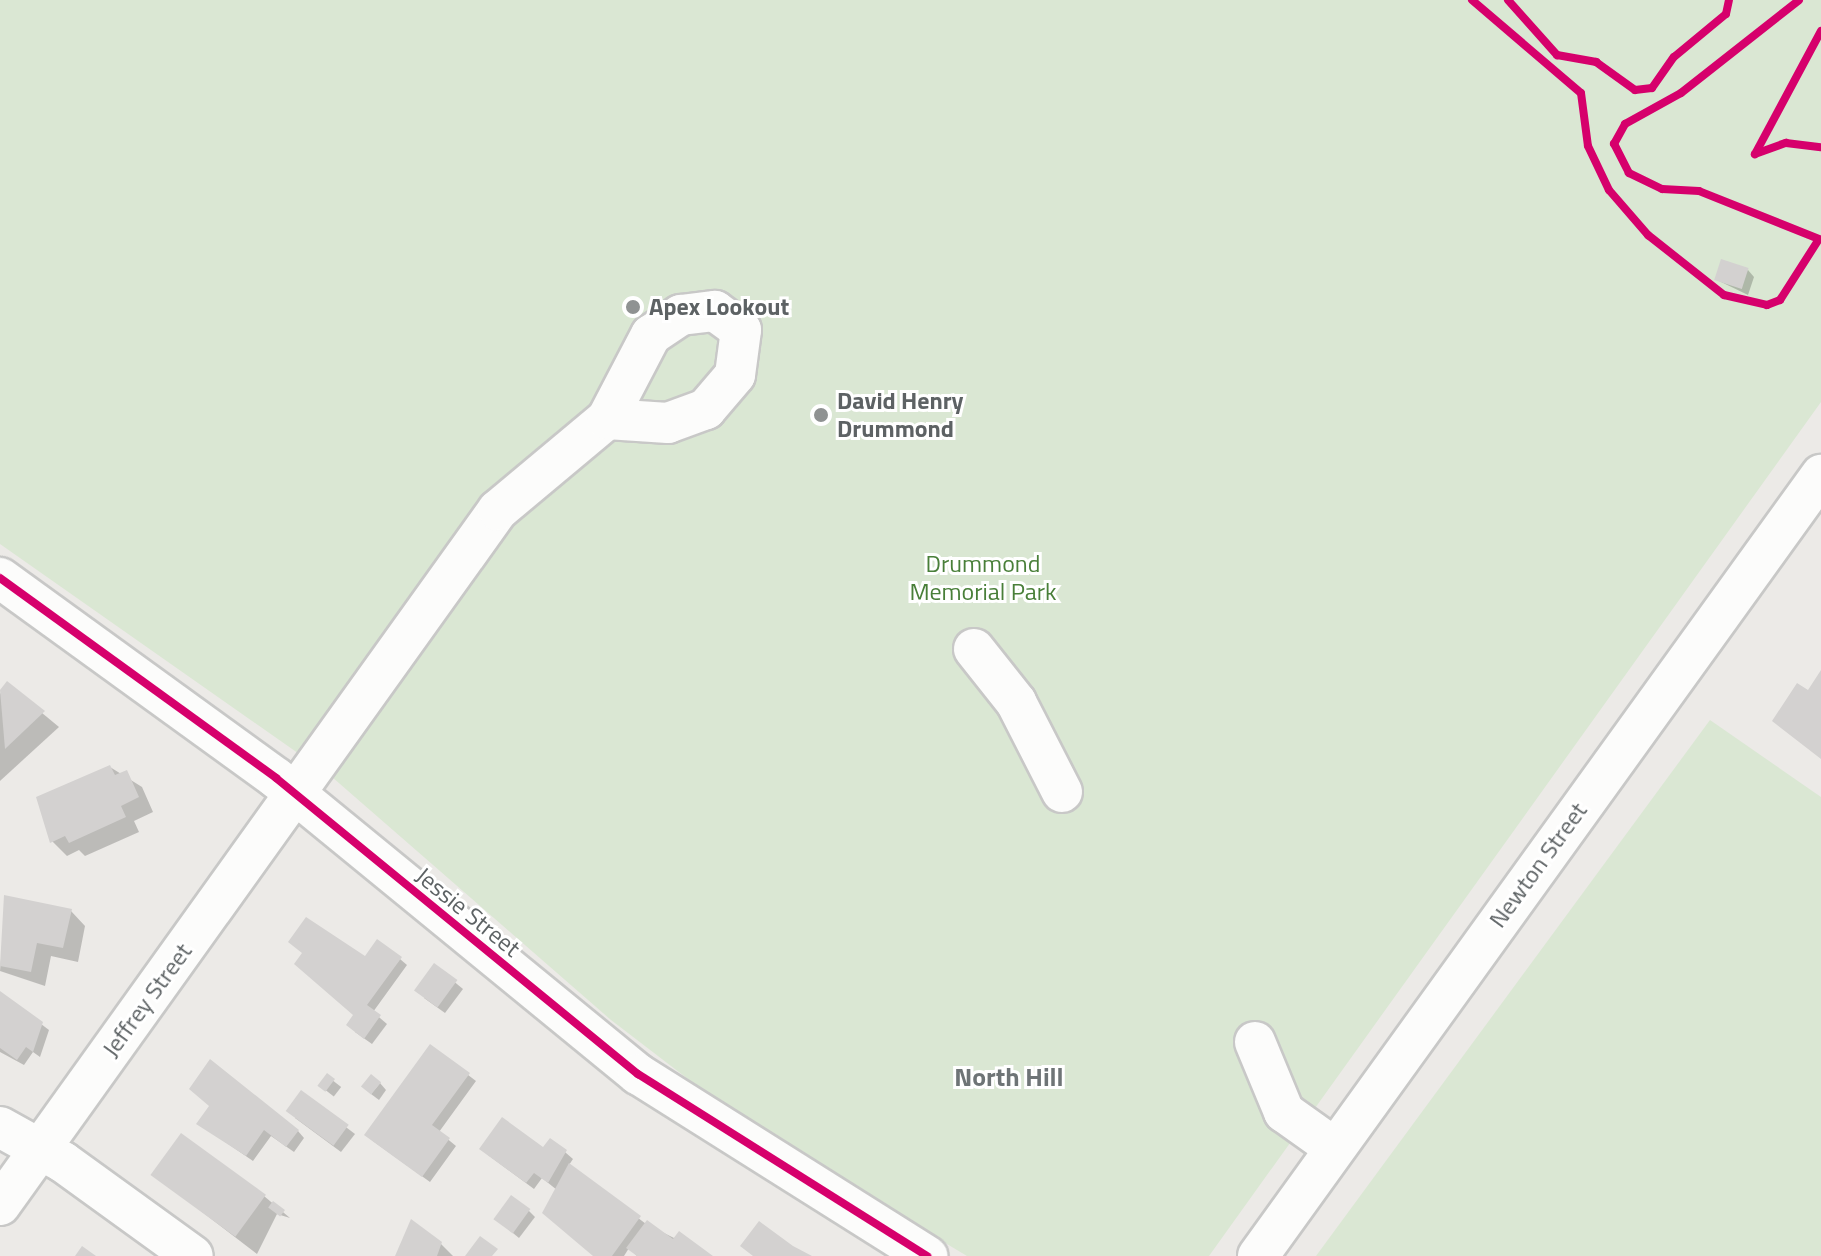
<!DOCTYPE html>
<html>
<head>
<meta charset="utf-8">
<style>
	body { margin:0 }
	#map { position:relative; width:1821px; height:1256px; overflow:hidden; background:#eceae7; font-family:"Titillium Web",sans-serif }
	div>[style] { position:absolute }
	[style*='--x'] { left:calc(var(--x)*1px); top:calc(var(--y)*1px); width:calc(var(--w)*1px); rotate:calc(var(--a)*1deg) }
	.green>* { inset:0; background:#dae7d3 }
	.shadow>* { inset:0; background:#0003; transform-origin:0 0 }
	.building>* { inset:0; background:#d3d1d0; transform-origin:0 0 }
	.roads { filter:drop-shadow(2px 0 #c8c8c7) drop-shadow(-2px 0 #c8c8c7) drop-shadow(0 2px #c8c8c7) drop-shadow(0 -2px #c8c8c7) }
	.minor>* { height:40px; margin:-20px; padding:0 20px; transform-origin:20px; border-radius:20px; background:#fcfcfb }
	.cycleway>* { height:8px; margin:-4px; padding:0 4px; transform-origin:4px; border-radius:4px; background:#d6006c }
	.dots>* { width:22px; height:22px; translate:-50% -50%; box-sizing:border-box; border:4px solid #fff; border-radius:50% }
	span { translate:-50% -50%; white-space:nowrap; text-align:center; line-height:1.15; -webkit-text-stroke:6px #fff; paint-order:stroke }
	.poi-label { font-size:24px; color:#5d6264; font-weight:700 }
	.left { translate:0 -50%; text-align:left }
	.park-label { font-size:24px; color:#497f39 }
	.street-label { font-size:24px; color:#5d6264 }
	.neighbourhood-label { font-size:26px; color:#6e7476; font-weight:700 }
</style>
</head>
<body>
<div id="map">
	<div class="green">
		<i style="clip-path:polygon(0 0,1821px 0,1821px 402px,1209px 1256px,967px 1256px,748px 1125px,611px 1020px,332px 777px,0 544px)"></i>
		<i style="clip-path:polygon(1710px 720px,1821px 797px,1821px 1256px,1316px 1256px)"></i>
	</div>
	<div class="shadow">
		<i style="clip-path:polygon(1748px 270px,1754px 277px,1748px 295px,1717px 280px)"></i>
		<i style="clip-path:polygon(7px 684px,59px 727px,0 781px,0 694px)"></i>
		<i style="clip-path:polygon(110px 767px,142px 787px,153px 812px,134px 821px,139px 832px,85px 856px,79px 850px,67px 856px,52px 841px)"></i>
		<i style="clip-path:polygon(6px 898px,71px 911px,85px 926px,78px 962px,51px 956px,45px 986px,0 971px)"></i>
		<i style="clip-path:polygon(400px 959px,407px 965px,373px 1012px,387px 1024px,372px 1044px,355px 1032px,355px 1016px)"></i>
		<i style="clip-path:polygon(435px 966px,463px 989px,445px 1013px,424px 998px)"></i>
		<i style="clip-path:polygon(0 993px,49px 1030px,40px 1057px,33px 1052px,24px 1065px,0 1052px)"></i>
		<i style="clip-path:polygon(430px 1046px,476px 1081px,439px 1132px,456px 1146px,430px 1182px,373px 1141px)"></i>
		<i style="left:327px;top:1076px;width:18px;height:12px;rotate:38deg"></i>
		<i style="clip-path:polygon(380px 1083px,386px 1090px,379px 1100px,371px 1094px)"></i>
		<i style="clip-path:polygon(301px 1093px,355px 1134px,341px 1152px,295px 1118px)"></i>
		<i style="clip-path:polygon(199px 1124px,298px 1131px,304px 1138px,294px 1152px,271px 1136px,253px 1161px)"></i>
		<i style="clip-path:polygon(551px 1140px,573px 1159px,569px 1165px,646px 1224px,710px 1256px,637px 1256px,629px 1248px,624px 1256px,595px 1256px,557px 1190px,542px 1178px,534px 1189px,488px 1155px,544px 1150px)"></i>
		<i style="clip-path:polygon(154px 1175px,264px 1196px,290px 1218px,277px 1214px,257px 1254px)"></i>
		<i style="clip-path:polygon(528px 1210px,535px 1217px,519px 1238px,503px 1225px)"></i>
		<i style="clip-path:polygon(412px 1222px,440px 1243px,453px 1256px,398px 1256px)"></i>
	</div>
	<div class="building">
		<i style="left:1721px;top:259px;width:29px;height:22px;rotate:18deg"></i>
		<i style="clip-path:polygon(1821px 670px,1821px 759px,1772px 721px,1797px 683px,1808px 690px)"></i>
		<i style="clip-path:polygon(7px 681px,45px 711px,5px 749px,0 690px)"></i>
		<i style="clip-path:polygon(110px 765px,115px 775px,127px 770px,139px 797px,121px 806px,126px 817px,69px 843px,65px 836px,50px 843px,36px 797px)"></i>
		<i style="clip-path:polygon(4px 895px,72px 909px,63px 948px,37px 943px,31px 972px,0 966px)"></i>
		<i style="clip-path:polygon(306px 917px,365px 956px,377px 939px,402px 957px,367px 1005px,381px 1015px,364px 1039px,346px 1025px,353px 1015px,294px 964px,302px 953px,288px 942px)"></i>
		<i style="left:434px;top:963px;width:29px;height:34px;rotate:36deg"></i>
		<i style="clip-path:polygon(0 991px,43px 1022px,33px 1052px,26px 1047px,17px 1060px,0 1048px)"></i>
		<i style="clip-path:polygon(430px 1044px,470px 1073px,432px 1125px,450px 1138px,422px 1177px,364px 1135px)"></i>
		<i style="clip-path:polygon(210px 1059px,299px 1130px,286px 1147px,264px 1130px,246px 1156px,196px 1124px,209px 1106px,189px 1089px)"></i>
		<i style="left:327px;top:1073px;width:10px;height:16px;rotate:37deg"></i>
		<i style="left:371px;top:1074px;width:13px;height:16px;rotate:39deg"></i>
		<i style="left:301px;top:1090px;width:59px;height:26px;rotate:36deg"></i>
		<i style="clip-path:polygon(502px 1117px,543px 1147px,550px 1138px,567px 1150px,548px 1183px,534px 1173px,526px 1183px,479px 1149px)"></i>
		<i style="left:181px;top:1133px;width:105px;height:52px;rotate:36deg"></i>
		<i style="clip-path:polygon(569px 1163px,641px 1216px,612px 1256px,593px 1256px,542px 1213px)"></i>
		<i style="left:511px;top:1195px;width:24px;height:30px;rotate:36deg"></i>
		<i style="left:273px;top:1201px;width:15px;height:8px;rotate:37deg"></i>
		<i style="clip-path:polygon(411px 1219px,442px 1242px,437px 1256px,395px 1256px)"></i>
		<i style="clip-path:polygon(647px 1220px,673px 1239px,679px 1231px,713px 1256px,637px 1256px,626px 1248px)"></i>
		<i style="clip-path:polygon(759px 1221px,793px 1246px,812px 1256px,753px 1256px,740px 1246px)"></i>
		<i style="clip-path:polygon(480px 1236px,498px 1249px,492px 1256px,465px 1256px)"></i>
		<i style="clip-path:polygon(82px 1246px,96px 1256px,75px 1256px)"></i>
	</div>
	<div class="roads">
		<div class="minor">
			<i style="--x:0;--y:578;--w:341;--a:35.9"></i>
			<i style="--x:276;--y:778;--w:468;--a:39.3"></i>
			<i style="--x:638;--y:1074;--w:342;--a:32.2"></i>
			<i style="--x:974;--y:649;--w:68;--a:51.6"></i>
			<i style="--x:1016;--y:702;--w:101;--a:62.9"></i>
			<i style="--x:1255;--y:1042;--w:76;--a:67.5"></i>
			<i style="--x:1284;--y:1112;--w:60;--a:35.5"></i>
			<i style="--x:0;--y:1127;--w:72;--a:29.1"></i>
			<i style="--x:63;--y:1162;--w:160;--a:35.9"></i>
			<i style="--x:0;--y:1205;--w:855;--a:-54.38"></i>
			<i style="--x:498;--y:510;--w:142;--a:-39.9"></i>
			<i style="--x:607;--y:419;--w:95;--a:-62.4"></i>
			<i style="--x:651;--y:335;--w:36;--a:-34"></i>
			<i style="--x:681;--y:315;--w:34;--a:-7"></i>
			<i style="--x:715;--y:311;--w:32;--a:36"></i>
			<i style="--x:741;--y:330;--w:45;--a:97.6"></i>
			<i style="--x:735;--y:375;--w:45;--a:130.5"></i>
			<i style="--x:706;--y:409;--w:40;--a:159.8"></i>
			<i style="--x:668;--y:423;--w:61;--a:-176.2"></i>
			<i style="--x:1258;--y:1256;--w:963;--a:-54.21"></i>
		</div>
	</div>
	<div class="cycleway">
		<i style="--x:1472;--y:0;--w:143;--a:40.5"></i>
		<i style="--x:1581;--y:93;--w:53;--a:82.5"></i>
		<i style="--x:1588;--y:146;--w:49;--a:64.5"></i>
		<i style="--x:1609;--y:190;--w:60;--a:49.1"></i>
		<i style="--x:1648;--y:235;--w:97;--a:38.3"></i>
		<i style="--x:1724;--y:295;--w:44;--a:13.1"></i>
		<i style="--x:1767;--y:305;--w:14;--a:-21"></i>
		<i style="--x:1780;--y:300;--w:72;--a:-57.4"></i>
		<i style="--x:1819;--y:239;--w:129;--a:-158.2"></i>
		<i style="--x:1699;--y:191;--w:37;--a:-177"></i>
		<i style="--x:1662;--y:189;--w:37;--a:-154"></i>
		<i style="--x:1629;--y:173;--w:33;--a:-117"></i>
		<i style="--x:1614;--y:144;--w:23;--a:-61"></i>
		<i style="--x:1625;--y:124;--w:64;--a:-29"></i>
		<i style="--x:1681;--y:93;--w:150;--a:-38.2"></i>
		<i style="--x:1508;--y:0;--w:74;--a:48.3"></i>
		<i style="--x:1557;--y:55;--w:40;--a:10"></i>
		<i style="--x:1596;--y:62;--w:48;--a:35.7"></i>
		<i style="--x:1635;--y:90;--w:17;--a:-7"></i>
		<i style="--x:1652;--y:88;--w:38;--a:-55"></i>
		<i style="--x:1674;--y:57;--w:67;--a:-39.6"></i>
		<i style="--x:1726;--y:14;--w:14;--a:-78"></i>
		<i style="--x:1821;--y:31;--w:140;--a:118.2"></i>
		<i style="--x:1755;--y:154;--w:33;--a:-20"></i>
		<i style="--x:1786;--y:143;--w:35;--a:7"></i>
		<i style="--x:0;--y:578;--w:341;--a:35.9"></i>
		<i style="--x:276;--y:778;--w:468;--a:39.3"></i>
		<i style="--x:638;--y:1074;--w:342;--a:32.2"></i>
	</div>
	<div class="dots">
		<i style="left:633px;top:307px;background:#8f9292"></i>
		<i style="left:821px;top:415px;background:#8f9292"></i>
	</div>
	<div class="poi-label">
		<span class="left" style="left:649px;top:307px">Apex Lookout</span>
		<span class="left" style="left:837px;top:415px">David Henry<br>Drummond</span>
	</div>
	<div class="park-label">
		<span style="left:983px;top:578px">Drummond<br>Memorial Park</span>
	</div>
	<div class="street-label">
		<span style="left:1538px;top:865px;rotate:-54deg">Newton Street</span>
		<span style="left:468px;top:912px;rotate:39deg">Jessie Street</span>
		<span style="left:147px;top:1000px;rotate:-54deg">Jeffrey Street</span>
	</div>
	<div class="neighbourhood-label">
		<span style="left:1009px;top:1077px">North Hill</span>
	</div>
</div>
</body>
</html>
